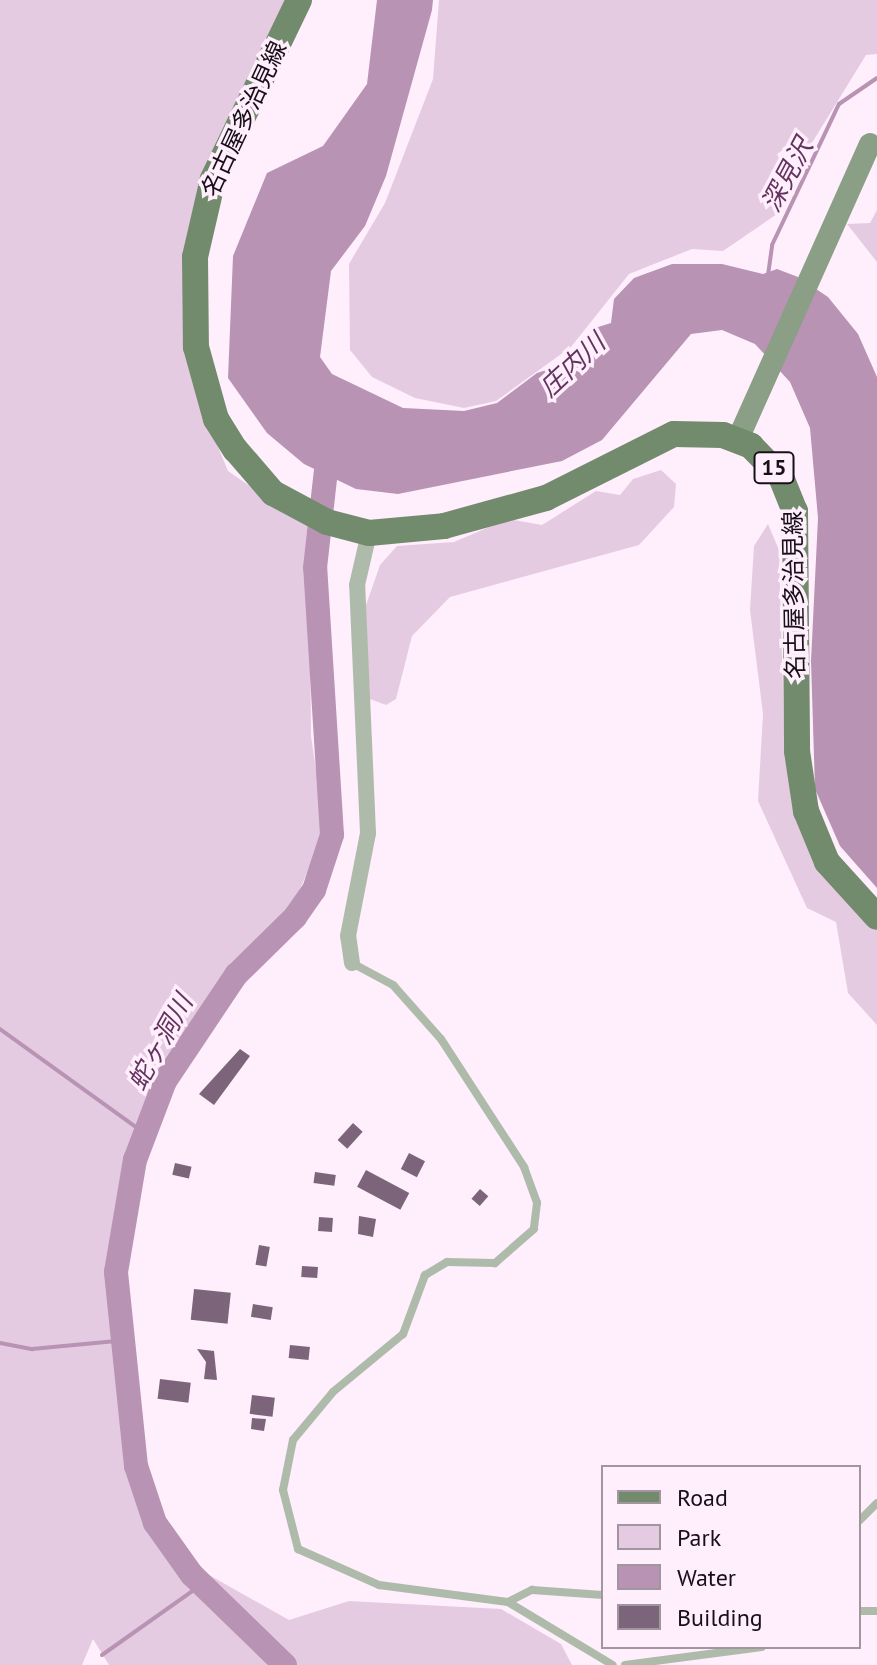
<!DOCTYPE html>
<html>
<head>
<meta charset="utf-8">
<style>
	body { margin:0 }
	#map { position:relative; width:877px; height:1665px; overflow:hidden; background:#ffeefc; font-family:"PT Sans","Noto Sans JP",sans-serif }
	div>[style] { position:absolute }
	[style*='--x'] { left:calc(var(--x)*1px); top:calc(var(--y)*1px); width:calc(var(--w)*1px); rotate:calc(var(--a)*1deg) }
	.green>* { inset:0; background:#e5cbe2 }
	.water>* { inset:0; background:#b893b4 }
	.stream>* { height:4px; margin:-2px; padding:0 2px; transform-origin:2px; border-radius:2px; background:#b893b4 }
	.river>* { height:24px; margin:-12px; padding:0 12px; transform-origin:12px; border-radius:12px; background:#b893b4 }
	.building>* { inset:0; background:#7c657a; transform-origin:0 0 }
	.lane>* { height:8px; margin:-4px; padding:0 4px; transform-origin:4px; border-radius:4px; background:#aebbaa }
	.street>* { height:16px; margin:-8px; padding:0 8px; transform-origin:8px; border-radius:8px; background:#aebbaa }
	.secondary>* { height:22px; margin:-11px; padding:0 11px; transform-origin:11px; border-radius:11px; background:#8b9f86 }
	.primary>* { height:26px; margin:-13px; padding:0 13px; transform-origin:13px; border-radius:13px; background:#728b6d }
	span { translate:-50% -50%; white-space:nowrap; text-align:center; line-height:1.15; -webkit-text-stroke:7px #ffeefc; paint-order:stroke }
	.shield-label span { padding:2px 6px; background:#ffeefc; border:2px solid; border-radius:6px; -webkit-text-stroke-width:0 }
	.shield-label { font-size:22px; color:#181017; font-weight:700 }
	.street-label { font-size:24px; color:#181017 }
	.water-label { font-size:26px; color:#63335f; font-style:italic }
	.legend { position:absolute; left:601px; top:1465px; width:260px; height:184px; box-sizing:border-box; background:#ffeefc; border:2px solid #a395a0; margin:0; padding:10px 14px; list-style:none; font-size:24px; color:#181017 }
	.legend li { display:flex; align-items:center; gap:16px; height:40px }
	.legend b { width:40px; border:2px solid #a395a0 }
</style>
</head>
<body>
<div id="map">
	<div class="green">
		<i style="clip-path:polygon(0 0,290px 0,199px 187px,201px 406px,228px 471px,309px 527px,311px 736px,325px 831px,288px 917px,220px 980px,165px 1069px,126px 1160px,107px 1264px,126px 1471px,163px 1549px,289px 1620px,349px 1601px,501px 1609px,561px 1644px,572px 1665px,109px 1665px,93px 1639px,82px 1665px,0 1665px)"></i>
		<i style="clip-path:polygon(439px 0,877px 0,877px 54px,866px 55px,802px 159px,787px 147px,777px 154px,789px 179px,780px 212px,723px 251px,692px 249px,629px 274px,571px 347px,496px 401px,464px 408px,415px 398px,372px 377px,350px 350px,349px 264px,385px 203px,433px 79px)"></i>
		<i style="clip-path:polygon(877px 210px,877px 262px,847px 224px,870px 223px)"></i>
		<i style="clip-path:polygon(661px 470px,676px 484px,674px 507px,639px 545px,450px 597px,412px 636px,396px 699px,386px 705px,370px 699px,365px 608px,380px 565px,397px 546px,454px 542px,508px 519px,542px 525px,596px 491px,620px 495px,633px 479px)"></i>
		<i style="clip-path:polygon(768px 524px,779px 550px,784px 727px,826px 878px,877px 930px,877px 1025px,848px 993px,836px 922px,807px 908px,758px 801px,763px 714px,750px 610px,754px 546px)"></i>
	</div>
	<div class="water">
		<i style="clip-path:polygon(377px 0,433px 0,432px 10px,386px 176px,365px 226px,331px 271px,320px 357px,332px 374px,403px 408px,464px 411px,497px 403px,537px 373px,574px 361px,595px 328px,611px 323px,614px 299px,634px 278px,672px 264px,722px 264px,763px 274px,777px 269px,798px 277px,828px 297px,858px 334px,877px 377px,877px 888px,840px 846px,815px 789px,811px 661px,818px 518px,810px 428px,790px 382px,755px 344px,722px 330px,691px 334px,602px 440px,562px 461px,398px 494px,356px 489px,304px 464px,267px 433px,228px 378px,233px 256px,267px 173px,323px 146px,367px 84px)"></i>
	</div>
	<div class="stream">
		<i style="--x:768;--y:275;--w:30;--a:-82"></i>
		<i style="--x:772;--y:245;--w:156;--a:-64.6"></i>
		<i style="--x:839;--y:104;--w:46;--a:-34.4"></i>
		<i style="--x:0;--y:1029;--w:178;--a:35.8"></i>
		<i style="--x:0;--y:1343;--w:33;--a:11"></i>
		<i style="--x:32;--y:1349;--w:95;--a:-5.4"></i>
		<i style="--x:102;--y:1655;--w:121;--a:-35.3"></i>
	</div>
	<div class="river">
		<i style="--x:285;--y:1665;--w:129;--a:-135.9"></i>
		<i style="--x:192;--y:1575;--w:64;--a:-125.4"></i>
		<i style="--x:155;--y:1523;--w:60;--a:-108.4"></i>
		<i style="--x:136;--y:1466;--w:195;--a:-95.9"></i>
		<i style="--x:116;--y:1272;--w:114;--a:-80.4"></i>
		<i style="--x:135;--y:1160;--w:85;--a:-69.2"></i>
		<i style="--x:165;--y:1081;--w:128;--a:-56.2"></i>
		<i style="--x:236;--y:975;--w:83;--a:-44.5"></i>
		<i style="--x:295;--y:917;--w:33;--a:-55"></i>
		<i style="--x:314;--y:890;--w:58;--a:-71.9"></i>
		<i style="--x:332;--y:835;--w:268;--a:-93.6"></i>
		<i style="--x:315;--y:568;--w:125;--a:-83.6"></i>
	</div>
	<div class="building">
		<i style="clip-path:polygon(240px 1049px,250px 1056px,214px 1105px,199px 1094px)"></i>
		<i style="left:353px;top:1123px;width:13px;height:23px;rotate:42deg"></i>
		<i style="left:409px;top:1153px;width:18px;height:18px;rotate:27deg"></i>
		<i style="left:175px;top:1163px;width:17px;height:12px;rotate:13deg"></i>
		<i style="left:366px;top:1170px;width:49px;height:19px;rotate:28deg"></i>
		<i style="left:315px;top:1172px;width:21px;height:11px;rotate:8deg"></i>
		<i style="left:480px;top:1189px;width:11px;height:13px;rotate:41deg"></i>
		<i style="clip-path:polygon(359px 1216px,376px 1219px,373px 1237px,358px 1234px)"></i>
		<i style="left:319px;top:1217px;width:14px;height:14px;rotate:4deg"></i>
		<i style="left:259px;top:1245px;width:11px;height:20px;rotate:10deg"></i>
		<i style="left:302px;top:1266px;width:16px;height:11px;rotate:4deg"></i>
		<i style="left:194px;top:1289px;width:37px;height:31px;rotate:6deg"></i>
		<i style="left:253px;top:1304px;width:20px;height:13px;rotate:9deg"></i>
		<i style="left:290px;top:1345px;width:20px;height:13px;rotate:6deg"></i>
		<i style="clip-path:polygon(197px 1349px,214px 1351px,217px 1380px,204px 1379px,206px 1362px)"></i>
		<i style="left:160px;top:1379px;width:31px;height:20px;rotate:7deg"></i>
		<i style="left:252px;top:1395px;width:23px;height:19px;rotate:7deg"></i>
		<i style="clip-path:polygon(252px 1418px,266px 1419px,264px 1431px,251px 1429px)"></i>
	</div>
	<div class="lane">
		<i style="--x:352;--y:963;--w:47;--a:28.2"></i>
		<i style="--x:393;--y:985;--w:72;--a:48.4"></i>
		<i style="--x:441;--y:1039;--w:153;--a:57"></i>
		<i style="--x:524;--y:1167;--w:38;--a:70"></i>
		<i style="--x:537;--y:1203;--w:26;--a:97"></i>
		<i style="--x:534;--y:1229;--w:52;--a:138.9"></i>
		<i style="--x:495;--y:1263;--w:48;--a:-178.8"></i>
		<i style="--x:447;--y:1262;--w:26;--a:149"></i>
		<i style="--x:425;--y:1275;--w:63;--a:110.4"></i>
		<i style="--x:403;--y:1334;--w:91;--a:140.4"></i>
		<i style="--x:333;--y:1392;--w:62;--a:129.8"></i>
		<i style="--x:293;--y:1440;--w:51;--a:101.3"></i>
		<i style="--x:283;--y:1490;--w:61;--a:75.7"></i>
		<i style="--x:298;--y:1549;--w:89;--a:24"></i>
		<i style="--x:379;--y:1585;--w:130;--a:7.5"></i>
		<i style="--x:508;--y:1602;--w:122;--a:31"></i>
		<i style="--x:859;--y:1521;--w:25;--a:-45"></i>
		<i style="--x:508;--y:1602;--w:27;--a:-27"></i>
		<i style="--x:532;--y:1590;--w:71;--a:4"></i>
		<i style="--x:859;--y:1611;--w:18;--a:0"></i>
		<i style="--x:625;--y:1665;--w:138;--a:-7.5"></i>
	</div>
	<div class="street">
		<i style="--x:352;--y:963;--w:27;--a:-98"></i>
		<i style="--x:348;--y:936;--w:105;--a:-79"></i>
		<i style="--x:368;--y:833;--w:248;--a:-92.5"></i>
		<i style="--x:357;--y:585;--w:53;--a:-77"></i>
	</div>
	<div class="secondary">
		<i style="--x:738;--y:439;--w:323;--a:-65.9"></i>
	</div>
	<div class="primary">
		<i style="--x:299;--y:0;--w:199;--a:115.7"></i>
		<i style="--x:213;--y:179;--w:80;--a:103"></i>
		<i style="--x:195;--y:257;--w:90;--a:89.4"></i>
		<i style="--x:196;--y:347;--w:75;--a:74.5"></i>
		<i style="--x:216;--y:419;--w:36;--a:58"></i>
		<i style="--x:235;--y:449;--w:58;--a:49.2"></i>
		<i style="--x:273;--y:493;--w:61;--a:28.2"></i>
		<i style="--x:327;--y:522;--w:43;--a:14.7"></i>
		<i style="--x:369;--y:533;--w:75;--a:-5.3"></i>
		<i style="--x:444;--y:526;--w:106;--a:-15.4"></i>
		<i style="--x:546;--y:498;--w:143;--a:-26.6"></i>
		<i style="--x:674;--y:434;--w:49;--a:1.2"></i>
		<i style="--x:723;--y:435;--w:30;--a:21"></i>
		<i style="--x:751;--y:446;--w:43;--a:45.9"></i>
		<i style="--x:781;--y:477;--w:37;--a:68"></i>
		<i style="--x:795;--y:511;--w:240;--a:89.5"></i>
		<i style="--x:797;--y:751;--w:61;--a:81.5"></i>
		<i style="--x:806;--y:811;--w:55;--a:67.6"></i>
		<i style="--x:827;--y:862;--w:74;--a:47.7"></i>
	</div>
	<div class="shield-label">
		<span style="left:774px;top:468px">15</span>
	</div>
	<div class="street-label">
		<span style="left:244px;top:119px;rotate:-65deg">名古屋多治見線</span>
		<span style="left:794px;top:595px;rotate:-91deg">名古屋多治見線</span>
	</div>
	<div class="water-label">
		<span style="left:787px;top:175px;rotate:-62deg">深見沢</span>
		<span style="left:572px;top:365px;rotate:-43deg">庄内川</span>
		<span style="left:160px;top:1042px;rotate:-61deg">蛇ヶ洞川</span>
	</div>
	<ul class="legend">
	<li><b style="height:10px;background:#728b6d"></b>Road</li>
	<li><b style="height:22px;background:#e5cbe2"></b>Park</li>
	<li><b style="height:22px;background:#b893b4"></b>Water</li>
	<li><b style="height:22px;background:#7c657a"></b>Building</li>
	</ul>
</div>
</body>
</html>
